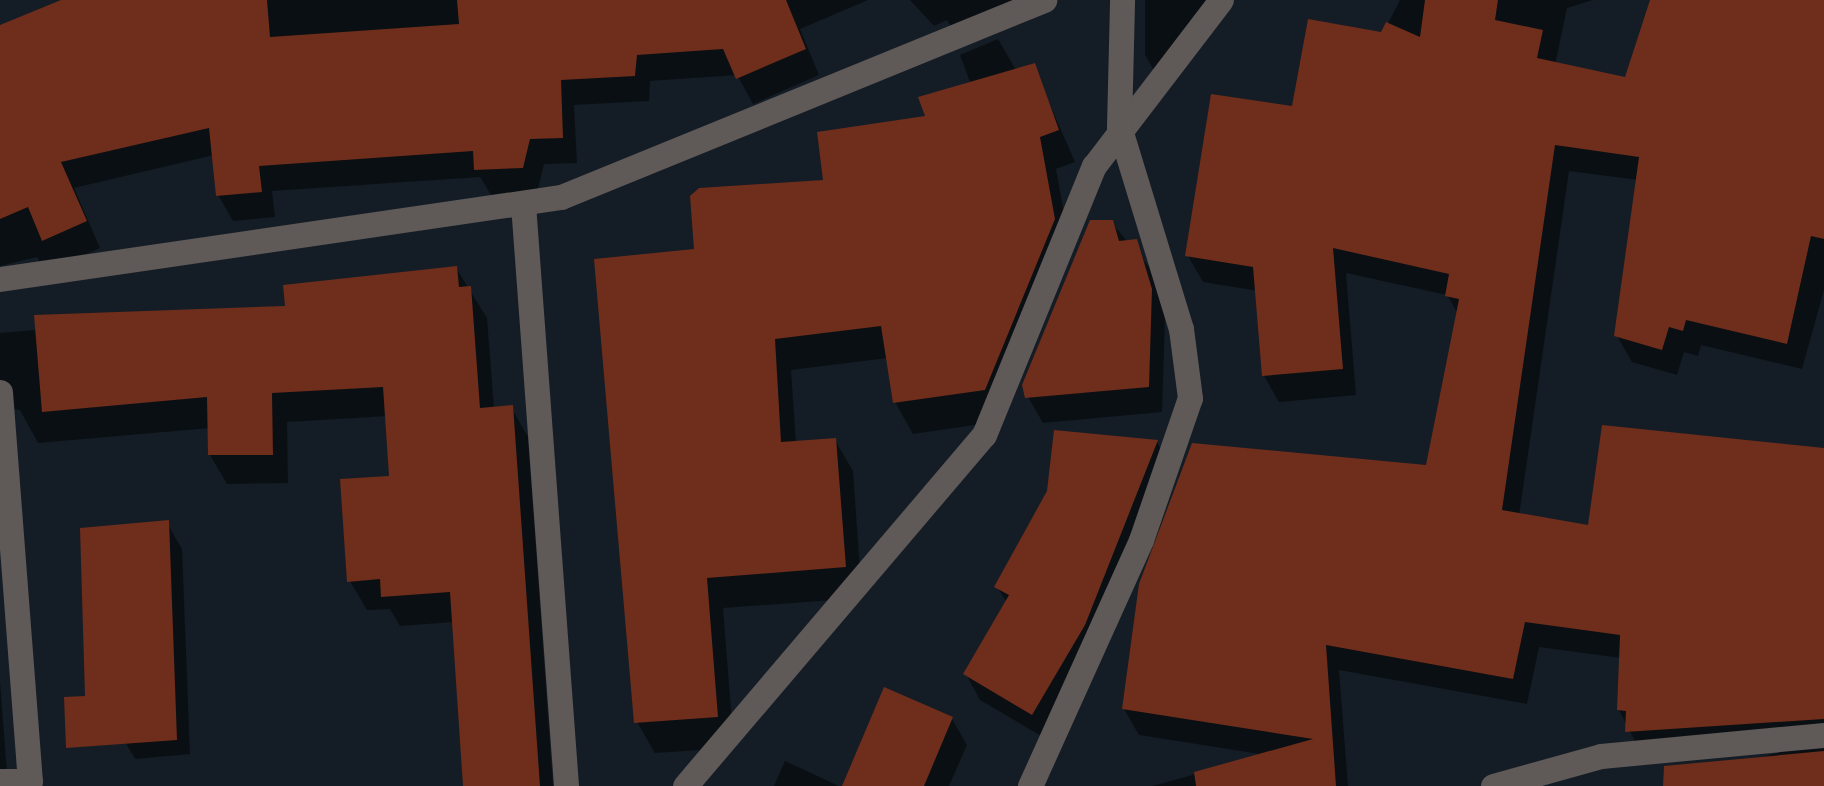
<!DOCTYPE html>
<html>
<head>
<meta charset="utf-8">
<style>
	body { margin:0 }
	#map { position:relative; width:1824px; height:786px; overflow:hidden; background:#141d25; font-family:Signika,sans-serif }
	div>[style] { position:absolute }
	[style*='--x'] { left:calc(var(--x)*1px); top:calc(var(--y)*1px); width:calc(var(--w)*1px); rotate:calc(var(--a)*1deg) }
	.shadow>* { inset:0; background:#0007 }
	.building>* { inset:0; background:#6f2d1b }
	.street>* { height:25px; margin:-12.5px; padding:0 12.5px; transform-origin:12.5px; border-radius:12.5px; background:#5f5957 }
	span { translate:-50% -50%; white-space:nowrap; text-align:center; line-height:1.15; -webkit-text-stroke:10px #141d25; paint-order:stroke }
</style>
</head>
<body>
<div id="map">
	<div class="shadow">
		<i style="clip-path:polygon(65px 0,868px 0,800px 29px,819px 75px,753px 104px,737px 75px,650px 81px,649px 101px,574px 105px,577px 163px,544px 164px,537px 193px,491px 195px,480px 177px,272px 191px,275px 217px,233px 221px,218px 195px,214px 155px,74px 188px,100px 248px,45px 272px,37px 257px,0 266px,0 27px)"></i>
		<i style="clip-path:polygon(910px 0,1025px 0,997px 13px,1003px 31px,962px 47px,947px 20px,934px 26px)"></i>
		<i style="clip-path:polygon(1145px 0,1222px 0,1159px 79px,1145px 55px)"></i>
		<i style="clip-path:polygon(1400px 0,1593px 0,1567px 8px,1555px 65px,1627px 80px,1772px 0,1824px 0,1824px 290px,1802px 369px,1701px 345px,1698px 356px,1684px 352px,1677px 375px,1632px 362px,1617px 336px,1638px 180px,1569px 171px,1519px 516px,1590px 528px,1824px 453px,1824px 786px,1665px 786px,1780px 752px,1643px 757px,1619px 710px,1621px 658px,1539px 647px,1527px 704px,1339px 670px,1348px 786px,1152px 786px,1266px 755px,1139px 735px,1124px 709px,1428px 468px,1458px 314px,1447px 295px,1346px 273px,1356px 395px,1279px 402px,1264px 376px,1258px 291px,1203px 282px,1188px 256px,1294px 109px,1382px 35px)"></i>
		<i style="clip-path:polygon(998px 39px,1016px 70px,1033px 66px,1075px 162px,1056px 169px,1071px 252px,1002px 421px,913px 434px,895px 402px,888px 358px,791px 370px,796px 443px,835px 440px,853px 471px,862px 598px,723px 608px,734px 748px,655px 753px,637px 722px,697px 251px,929px 119px,921px 99px,970px 82px,960px 55px)"></i>
		<i style="clip-path:polygon(1111px 222px,1150px 268px,1165px 317px,1162px 412px,1043px 423px,1028px 397px)"></i>
		<i style="clip-path:polygon(456px 268px,487px 318px,494px 409px,511px 407px,528px 437px,553px 786px,465px 786px,454px 622px,400px 626px,390px 609px,367px 610px,350px 581px,392px 478px,388px 416px,287px 422px,288px 483px,227px 484px,210px 455px,210px 428px,38px 443px,20px 410px,6px 408px,0 447px,0 333px,288px 308px)"></i>
		<i style="clip-path:polygon(1157px 442px,1171px 468px,1048px 740px,980px 700px,966px 674px,1007px 603px,997px 587px)"></i>
		<i style="clip-path:polygon(167px 523px,182px 549px,190px 754px,135px 759px,120px 733px)"></i>
		<i style="clip-path:polygon(0 682px,7px 773px,0 773px)"></i>
		<i style="clip-path:polygon(952px 719px,967px 745px,949px 786px,844px 786px)"></i>
		<i style="clip-path:polygon(785px 761px,839px 786px,774px 786px)"></i>
	</div>
	<div class="building">
		<i style="clip-path:polygon(61px 0,267px 0,270px 37px,459px 24px,457px 0,786px 0,806px 49px,736px 79px,723px 49px,637px 55px,635px 76px,561px 80px,563px 138px,530px 139px,523px 168px,474px 170px,473px 151px,259px 166px,262px 192px,216px 196px,209px 128px,61px 162px,87px 221px,42px 241px,28px 207px,0 219px,0 25px)"></i>
		<i style="clip-path:polygon(1425px 0,1498px 0,1495px 20px,1543px 30px,1537px 58px,1625px 77px,1650px 0,1824px 0,1824px 239px,1811px 236px,1787px 344px,1686px 320px,1683px 331px,1669px 327px,1662px 350px,1614px 336px,1639px 157px,1555px 145px,1502px 510px,1588px 525px,1602px 425px,1824px 448px,1824px 719px,1625px 732px,1626px 711px,1617px 710px,1620px 635px,1525px 622px,1513px 679px,1326px 645px,1336px 786px,1196px 786px,1194px 772px,1313px 739px,1122px 709px,1139px 584px,1192px 443px,1426px 465px,1459px 299px,1445px 296px,1449px 274px,1333px 248px,1343px 369px,1262px 376px,1253px 267px,1185px 256px,1211px 94px,1292px 106px,1308px 19px,1381px 32px,1386px 22px,1420px 37px)"></i>
		<i style="clip-path:polygon(1035px 63px,1059px 130px,1040px 137px,1055px 219px,985px 390px,893px 403px,881px 326px,775px 339px,781px 442px,836px 438px,846px 567px,707px 578px,718px 717px,634px 723px,594px 259px,694px 249px,690px 196px,699px 188px,823px 180px,817px 132px,925px 116px,918px 97px)"></i>
		<i style="clip-path:polygon(1090px 220px,1113px 220px,1119px 241px,1137px 239px,1152px 289px,1149px 387px,1025px 398px,1022px 385px)"></i>
		<i style="clip-path:polygon(457px 266px,459px 287px,471px 286px,480px 408px,513px 405px,540px 786px,463px 786px,450px 592px,381px 597px,380px 579px,347px 582px,340px 479px,389px 476px,383px 387px,272px 393px,273px 455px,208px 455px,207px 397px,42px 412px,34px 315px,285px 306px,283px 285px)"></i>
		<i style="clip-path:polygon(1054px 430px,1158px 440px,1085px 625px,1032px 715px,963px 674px,1009px 595px,994px 587px,1047px 491px)"></i>
		<i style="clip-path:polygon(169px 520px,177px 740px,66px 748px,64px 697px,85px 696px,80px 528px)"></i>
		<i style="clip-path:polygon(884px 687px,953px 717px,924px 786px,842px 786px)"></i>
		<i style="clip-path:polygon(1824px 751px,1824px 786px,1663px 786px,1664px 766px)"></i>
	</div>
	<div class="street">
		<i style="--x:523;--y:204;--w:584;--a:85.77"></i>
		<i style="--x:0;--y:279;--w:567;--a:-8.32"></i>
		<i style="--x:561;--y:197;--w:522;--a:-22.19"></i>
		<i style="--x:0;--y:392;--w:390;--a:85.6"></i>
		<i style="--x:30;--y:781;--w:30;--a:180"></i>
		<i style="--x:685;--y:786;--w:461;--a:-49.6"></i>
		<i style="--x:984;--y:435;--w:291;--a:-67.8"></i>
		<i style="--x:1094;--y:166;--w:209;--a:-52.6"></i>
		<i style="--x:1030;--y:786;--w:270;--a:-65.7"></i>
		<i style="--x:1141;--y:540;--w:150;--a:-71"></i>
		<i style="--x:1190;--y:398;--w:70;--a:-97.4"></i>
		<i style="--x:1181;--y:329;--w:212;--a:-107"></i>
		<i style="--x:1119;--y:126;--w:126;--a:-88.6"></i>
		<i style="--x:1493;--y:786;--w:112;--a:-15.5"></i>
		<i style="--x:1601;--y:756;--w:224;--a:-5.4"></i>
	</div>
</div>
</body>
</html>
